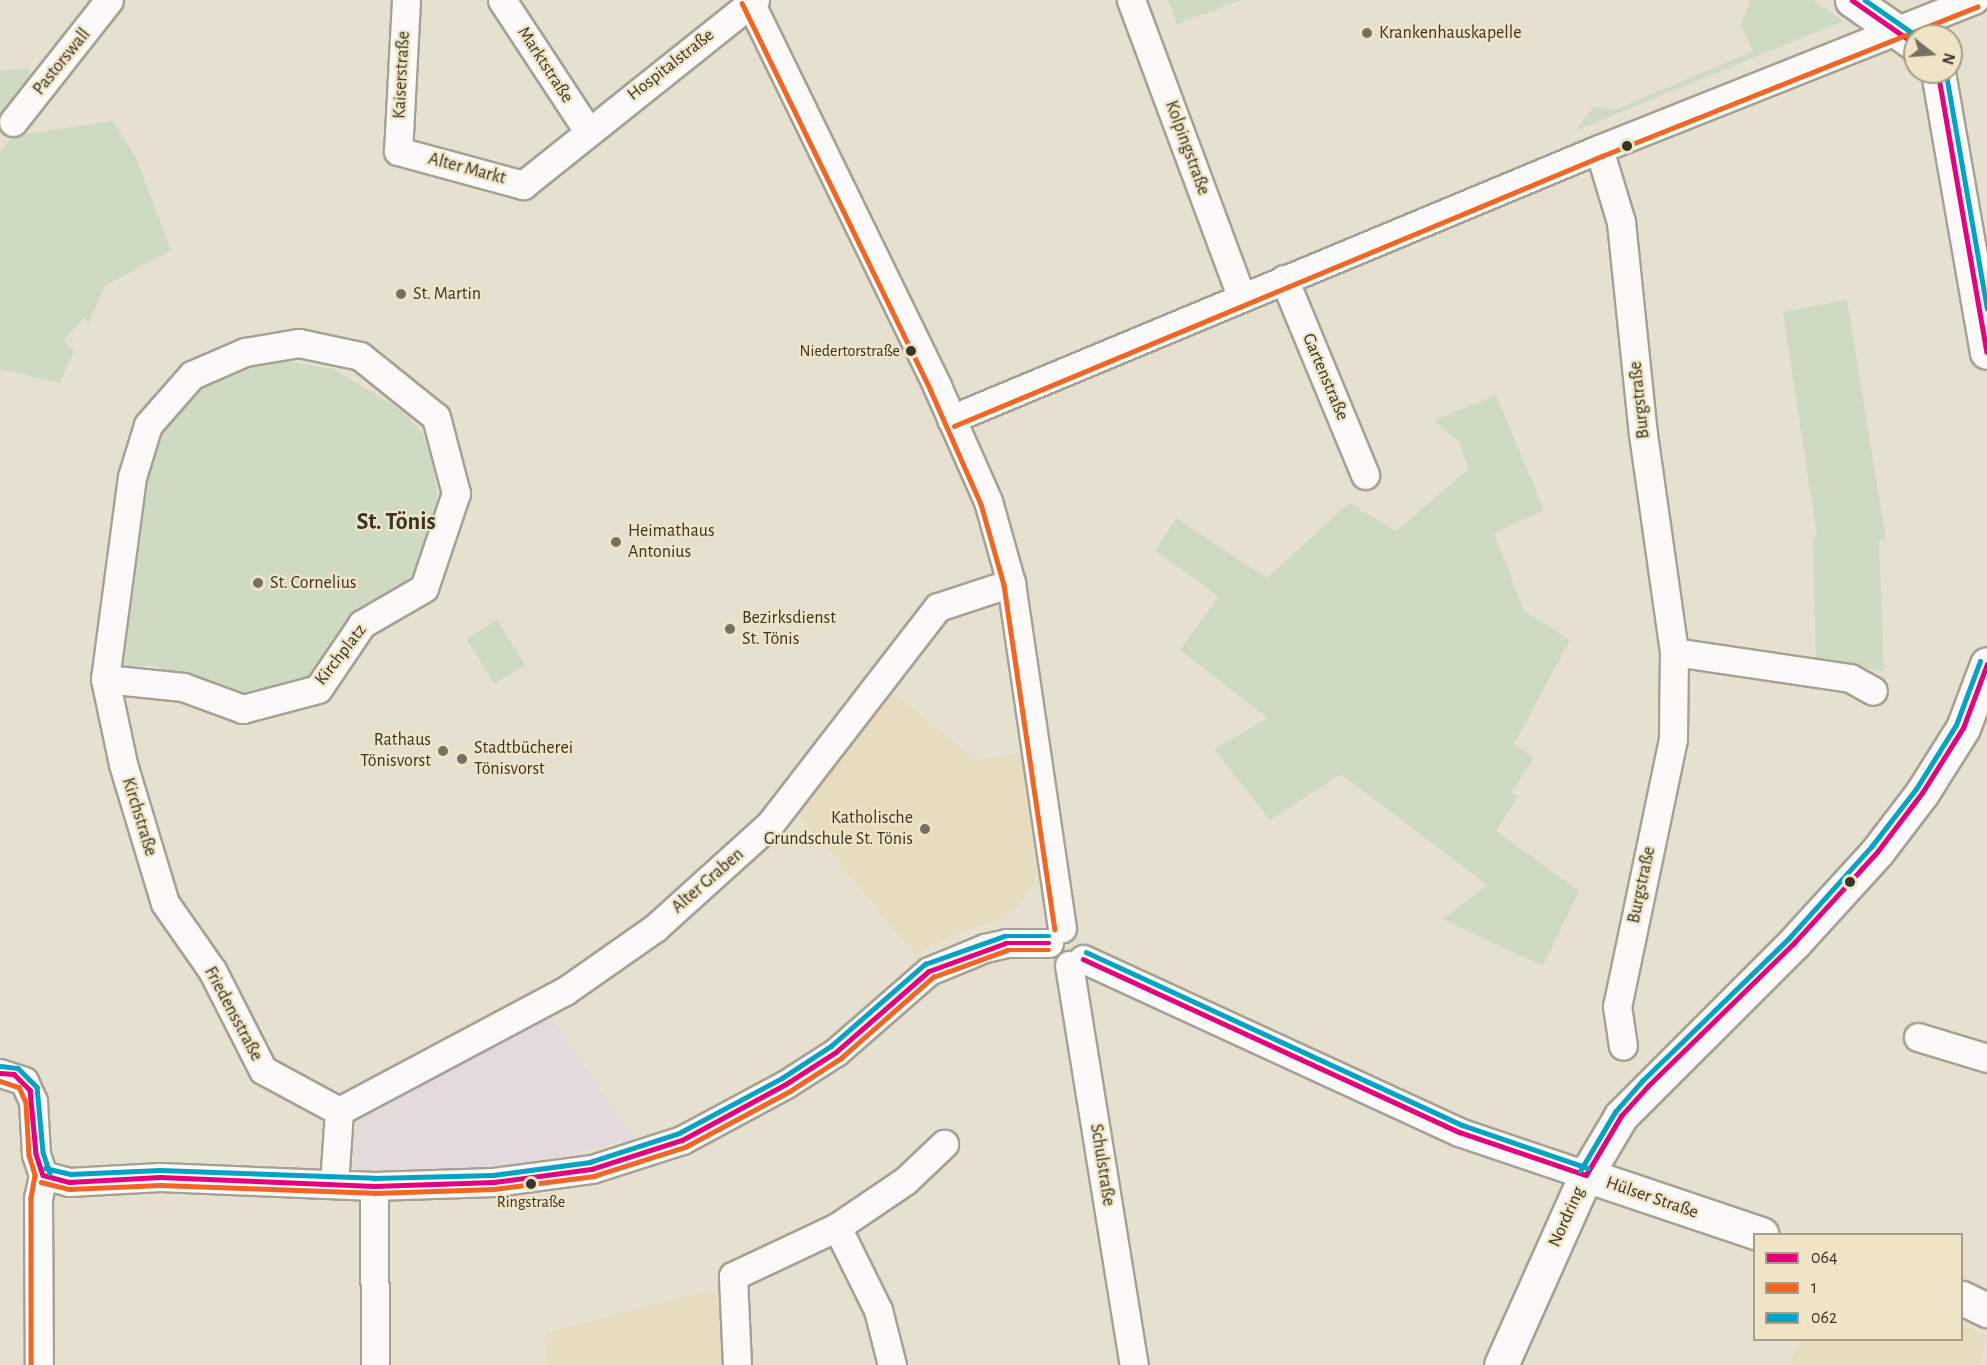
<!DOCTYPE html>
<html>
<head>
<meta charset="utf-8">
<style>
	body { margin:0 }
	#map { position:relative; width:1987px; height:1365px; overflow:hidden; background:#e5e0cf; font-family:"Alegreya Sans",sans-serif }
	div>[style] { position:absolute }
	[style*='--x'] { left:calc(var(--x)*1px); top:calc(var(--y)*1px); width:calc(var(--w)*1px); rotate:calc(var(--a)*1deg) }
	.commercial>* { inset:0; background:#e4dadc }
	.built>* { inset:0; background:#e6dcc0 }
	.green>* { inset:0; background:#cfdac3; transform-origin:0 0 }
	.roads { filter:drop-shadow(2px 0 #a6a194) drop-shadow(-2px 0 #a6a194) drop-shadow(0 2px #a6a194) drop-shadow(0 -2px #a6a194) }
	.street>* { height:27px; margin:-13.5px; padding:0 13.5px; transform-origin:13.5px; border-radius:13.5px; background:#fbfaf8 }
	.secondary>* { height:33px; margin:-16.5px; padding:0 16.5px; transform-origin:16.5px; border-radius:16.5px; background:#fbfaf8 }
	.bus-1>* { height:4.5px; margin:-2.25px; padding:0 2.25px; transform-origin:2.25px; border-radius:2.25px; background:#e5007d }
	.bus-2>* { height:4.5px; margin:-2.25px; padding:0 2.25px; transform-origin:2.25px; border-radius:2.25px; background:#f26522 }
	.bus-3>* { height:4.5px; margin:-2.25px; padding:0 2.25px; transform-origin:2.25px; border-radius:2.25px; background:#03a3c6 }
	.dots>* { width:16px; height:16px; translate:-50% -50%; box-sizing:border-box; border:3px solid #efe4c5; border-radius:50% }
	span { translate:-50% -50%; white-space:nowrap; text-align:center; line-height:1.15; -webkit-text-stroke:4.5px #efe4c5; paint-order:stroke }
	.bus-label { font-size:16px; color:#383428 }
	.right { translate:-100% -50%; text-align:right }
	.poi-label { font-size:18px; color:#383428 }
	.left { translate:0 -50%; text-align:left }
	.street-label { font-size:18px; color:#383428 }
	.district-label { font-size:24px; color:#383428; font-weight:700 }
	.legend { position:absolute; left:1753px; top:1233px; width:210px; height:108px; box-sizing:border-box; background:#efe4c5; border:2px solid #a69e86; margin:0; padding:8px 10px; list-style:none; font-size:18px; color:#383428 }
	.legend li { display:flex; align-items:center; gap:12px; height:30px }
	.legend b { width:30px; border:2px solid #a69e86 }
	.north { position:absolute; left:1903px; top:24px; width:60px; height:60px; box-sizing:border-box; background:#efe4c5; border:2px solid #a69e86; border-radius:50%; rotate:107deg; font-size:16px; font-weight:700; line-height:24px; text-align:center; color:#383428 }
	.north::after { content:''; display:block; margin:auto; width:21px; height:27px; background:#757062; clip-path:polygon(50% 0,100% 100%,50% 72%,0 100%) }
</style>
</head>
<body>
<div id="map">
	<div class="commercial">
		<i style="clip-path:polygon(547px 1010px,636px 1142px,622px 1141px,547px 1161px,489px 1169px,422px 1172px,354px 1169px,356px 1122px,539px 1020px)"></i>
	</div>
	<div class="built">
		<i style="clip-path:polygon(889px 690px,976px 760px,1027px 752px,1041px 849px,1033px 883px,1018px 906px,1001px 919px,954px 934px,915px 955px,795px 809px)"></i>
		<i style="clip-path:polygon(703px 1292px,717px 1294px,722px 1305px,724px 1365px,547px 1365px,546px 1333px)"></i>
		<i style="clip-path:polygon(1962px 1326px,1987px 1335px,1979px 1365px,1790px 1365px,1800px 1340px,1962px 1340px)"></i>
	</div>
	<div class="green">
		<i style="clip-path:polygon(1168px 0,1241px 0,1177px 24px)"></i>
		<i style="clip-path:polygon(1750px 0,1813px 0,1843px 21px,1575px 131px,1593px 107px,1617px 109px,1753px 51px,1741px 25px)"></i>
		<i style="clip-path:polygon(27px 68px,37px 81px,0 127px,0 71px)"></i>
		<i style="clip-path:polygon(113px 121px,136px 158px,171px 250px,105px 286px,89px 322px,84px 318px,63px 340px,74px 351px,60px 383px,0 369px,0 152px,13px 136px)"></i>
		<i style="clip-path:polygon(1847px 300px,1886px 540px,1879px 540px,1884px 671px,1816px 660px,1813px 538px,1817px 536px,1783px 312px)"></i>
		<i style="clip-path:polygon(281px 360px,333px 369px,402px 410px,423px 434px,433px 465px,437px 496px,428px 545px,415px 572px,383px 602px,346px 621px,349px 627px,334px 641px,316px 677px,255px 701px,154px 666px,113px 666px,145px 473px,156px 441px,175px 413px,196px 391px,241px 368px)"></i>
		<i style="clip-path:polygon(1496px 395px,1544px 510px,1494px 533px,1524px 611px,1570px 640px,1514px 744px,1534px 758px,1511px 792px,1518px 796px,1496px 831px,1579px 891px,1543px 966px,1443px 919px,1487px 885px,1341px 774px,1270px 820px,1214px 749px,1268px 718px,1180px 650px,1219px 596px,1155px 551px,1176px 518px,1267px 578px,1349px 503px,1396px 531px,1469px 469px,1458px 440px,1434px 421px)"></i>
		<i style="left:497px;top:620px;width:53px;height:36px;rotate:58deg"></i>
	</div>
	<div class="roads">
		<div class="street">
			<i style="--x:406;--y:0;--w:151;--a:93"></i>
			<i style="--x:398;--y:151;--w:130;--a:15.2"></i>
			<i style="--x:523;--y:185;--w:297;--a:-38.6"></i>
			<i style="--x:502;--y:0;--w:157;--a:56.7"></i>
			<i style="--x:749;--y:0;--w:429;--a:64"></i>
			<i style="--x:937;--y:386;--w:126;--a:66.1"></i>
			<i style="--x:988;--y:501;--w:85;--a:74.3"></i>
			<i style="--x:1011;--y:583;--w:349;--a:81.6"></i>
			<i style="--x:1131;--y:0;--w:316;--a:69.6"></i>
			<i style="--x:13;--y:122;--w:155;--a:-51.8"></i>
			<i style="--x:1599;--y:149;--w:76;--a:73.2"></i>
			<i style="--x:1621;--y:222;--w:213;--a:84.1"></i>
			<i style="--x:1643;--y:434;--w:220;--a:81.9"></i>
			<i style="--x:1674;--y:652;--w:87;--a:90.7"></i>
			<i style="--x:1673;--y:739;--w:273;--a:101.8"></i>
			<i style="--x:1617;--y:1006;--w:40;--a:81.5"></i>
			<i style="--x:1284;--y:279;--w:212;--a:67.5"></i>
			<i style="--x:299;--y:343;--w:62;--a:12"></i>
			<i style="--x:360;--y:356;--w:97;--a:38.8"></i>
			<i style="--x:436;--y:417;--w:79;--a:75.3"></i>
			<i style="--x:456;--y:493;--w:100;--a:108.6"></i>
			<i style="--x:424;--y:588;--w:72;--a:149.9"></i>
			<i style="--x:362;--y:624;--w:78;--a:124.1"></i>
			<i style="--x:318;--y:689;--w:78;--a:165.1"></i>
			<i style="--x:243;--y:709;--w:64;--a:-159.9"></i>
			<i style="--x:183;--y:687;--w:78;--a:-174.1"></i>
			<i style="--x:105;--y:679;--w:204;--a:-82.4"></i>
			<i style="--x:132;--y:477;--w:54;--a:-72.9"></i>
			<i style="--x:148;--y:425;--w:67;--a:-48.7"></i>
			<i style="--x:192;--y:375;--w:58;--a:-23.5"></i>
			<i style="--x:245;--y:352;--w:55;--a:-9.5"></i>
			<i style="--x:951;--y:419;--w:702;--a:-22.62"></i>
			<i style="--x:1599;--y:149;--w:404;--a:-21.7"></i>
			<i style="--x:1674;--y:652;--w:178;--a:8.4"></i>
			<i style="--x:1850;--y:678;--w:26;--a:29"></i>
			<i style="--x:105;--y:679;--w:87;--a:78"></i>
			<i style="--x:123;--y:764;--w:145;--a:73.2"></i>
			<i style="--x:165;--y:903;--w:82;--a:55"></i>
			<i style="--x:212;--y:970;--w:112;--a:63"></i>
			<i style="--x:263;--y:1070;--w:86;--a:28.3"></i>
			<i style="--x:339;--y:1111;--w:73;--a:93.9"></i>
			<i style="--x:1083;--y:959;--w:414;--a:24.7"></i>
			<i style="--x:1459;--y:1132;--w:134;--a:18.7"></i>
			<i style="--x:1069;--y:965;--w:405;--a:80.8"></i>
			<i style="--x:1918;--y:1037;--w:72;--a:16.9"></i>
			<i style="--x:0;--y:1073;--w:25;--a:18"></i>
			<i style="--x:24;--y:1081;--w:22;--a:66"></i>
			<i style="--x:33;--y:1101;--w:53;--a:86.8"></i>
			<i style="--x:36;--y:1154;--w:22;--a:72"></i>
			<i style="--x:43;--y:1175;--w:24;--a:102"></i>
			<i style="--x:38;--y:1198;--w:167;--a:89.7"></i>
			<i style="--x:339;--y:1111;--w:256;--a:-28"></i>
			<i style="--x:565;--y:991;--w:110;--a:-35"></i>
			<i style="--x:655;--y:928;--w:155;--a:-42.1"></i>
			<i style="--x:770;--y:824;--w:274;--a:-52.3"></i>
			<i style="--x:938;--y:607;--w:77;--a:-18.2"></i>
			<i style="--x:43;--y:1175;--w:27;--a:15"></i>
			<i style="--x:69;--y:1182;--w:91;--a:-3.1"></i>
			<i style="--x:160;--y:1177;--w:214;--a:2.4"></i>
			<i style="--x:374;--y:1186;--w:120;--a:-1.9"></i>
			<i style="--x:494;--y:1182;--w:99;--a:-7.6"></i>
			<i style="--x:592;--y:1169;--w:95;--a:-17.9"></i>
			<i style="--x:682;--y:1140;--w:118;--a:-28.3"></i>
			<i style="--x:786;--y:1084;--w:59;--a:-32.6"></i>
			<i style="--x:836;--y:1052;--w:123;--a:-41.1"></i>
			<i style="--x:929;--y:971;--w:61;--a:-22.3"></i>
			<i style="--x:985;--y:948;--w:22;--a:-13"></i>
			<i style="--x:1006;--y:943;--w:43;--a:0"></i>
			<i style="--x:374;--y:1186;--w:179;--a:89.7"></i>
			<i style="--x:837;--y:1227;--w:93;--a:63.7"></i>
			<i style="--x:878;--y:1310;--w:57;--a:75.7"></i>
			<i style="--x:737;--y:1365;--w:89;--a:-92.6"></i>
			<i style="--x:733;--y:1276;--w:115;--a:-25.2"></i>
			<i style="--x:837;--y:1227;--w:82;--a:-34.1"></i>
			<i style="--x:905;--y:1181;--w:54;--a:-43.5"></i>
		</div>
		<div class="secondary">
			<i style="--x:1852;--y:0;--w:77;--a:34.9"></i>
			<i style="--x:1938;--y:72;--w:284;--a:80.1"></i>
			<i style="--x:1586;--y:1175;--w:185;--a:18.6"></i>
			<i style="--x:1962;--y:1298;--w:28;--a:26"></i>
			<i style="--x:1501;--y:1365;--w:208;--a:-65.9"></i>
			<i style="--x:1586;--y:1175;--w:69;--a:-59.3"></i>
			<i style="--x:1621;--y:1116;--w:245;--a:-45"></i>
			<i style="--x:1794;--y:943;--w:123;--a:-47.6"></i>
			<i style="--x:1877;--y:852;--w:74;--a:-52.7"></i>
			<i style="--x:1922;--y:793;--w:77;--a:-57.8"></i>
			<i style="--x:1963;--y:728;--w:68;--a:-69.4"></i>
		</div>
	</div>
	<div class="bus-1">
		<i style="--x:1852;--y:0;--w:77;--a:34.9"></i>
		<i style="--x:1938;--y:72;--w:284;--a:80.1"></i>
		<i style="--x:1083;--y:959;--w:414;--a:24.7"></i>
		<i style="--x:1459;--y:1132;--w:134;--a:18.7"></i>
		<i style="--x:0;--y:1073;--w:14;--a:4"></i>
		<i style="--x:14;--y:1074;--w:23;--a:45"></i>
		<i style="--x:30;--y:1090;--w:64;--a:84.6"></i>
		<i style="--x:36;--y:1154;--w:22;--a:72"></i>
		<i style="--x:43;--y:1175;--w:27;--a:15"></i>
		<i style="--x:69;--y:1182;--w:91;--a:-3.1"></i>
		<i style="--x:160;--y:1177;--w:214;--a:2.4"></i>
		<i style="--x:374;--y:1186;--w:120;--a:-1.9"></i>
		<i style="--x:494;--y:1182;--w:99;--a:-7.6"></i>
		<i style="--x:592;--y:1169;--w:95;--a:-17.9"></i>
		<i style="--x:682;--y:1140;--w:118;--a:-28.3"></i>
		<i style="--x:786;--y:1084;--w:59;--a:-32.6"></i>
		<i style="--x:836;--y:1052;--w:123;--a:-41.1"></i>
		<i style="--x:929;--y:971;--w:82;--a:-20"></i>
		<i style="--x:1006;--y:943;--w:43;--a:0"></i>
		<i style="--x:1586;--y:1175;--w:69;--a:-59.3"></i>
		<i style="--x:1621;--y:1116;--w:40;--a:-48"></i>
		<i style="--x:1648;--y:1086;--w:204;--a:-44.4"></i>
		<i style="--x:1794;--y:943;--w:123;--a:-47.6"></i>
		<i style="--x:1877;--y:852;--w:74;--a:-52.7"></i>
		<i style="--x:1922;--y:793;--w:77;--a:-57.8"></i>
		<i style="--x:1963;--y:728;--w:68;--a:-69.4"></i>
	</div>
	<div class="bus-2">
		<i style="--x:742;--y:3;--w:429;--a:64"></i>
		<i style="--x:930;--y:389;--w:126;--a:66.1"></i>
		<i style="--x:981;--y:504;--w:84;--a:74.1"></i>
		<i style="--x:1004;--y:585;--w:348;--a:81.6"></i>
		<i style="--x:954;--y:426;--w:702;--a:-22.62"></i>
		<i style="--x:1602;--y:156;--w:404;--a:-21.7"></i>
		<i style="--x:0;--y:1081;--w:20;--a:18"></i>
		<i style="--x:19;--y:1087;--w:17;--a:66"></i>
		<i style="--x:26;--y:1103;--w:52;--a:86.7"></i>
		<i style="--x:29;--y:1155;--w:21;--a:73"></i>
		<i style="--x:35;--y:1175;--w:23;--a:100"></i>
		<i style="--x:31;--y:1198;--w:167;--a:90"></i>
		<i style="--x:41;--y:1182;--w:29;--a:14"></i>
		<i style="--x:69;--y:1189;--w:91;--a:-2.5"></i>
		<i style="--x:160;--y:1185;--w:214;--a:2.1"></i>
		<i style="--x:374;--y:1193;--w:120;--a:-1.9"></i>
		<i style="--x:494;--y:1189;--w:101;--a:-7.4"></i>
		<i style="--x:594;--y:1176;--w:96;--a:-17.7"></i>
		<i style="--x:685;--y:1147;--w:119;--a:-28.1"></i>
		<i style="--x:790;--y:1091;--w:61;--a:-32.9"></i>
		<i style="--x:841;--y:1058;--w:123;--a:-41.4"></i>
		<i style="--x:933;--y:977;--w:79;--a:-20"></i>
		<i style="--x:1007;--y:950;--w:42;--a:0"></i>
	</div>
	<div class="bus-3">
		<i style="--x:1865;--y:0;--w:63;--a:34.7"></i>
		<i style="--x:1946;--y:72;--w:240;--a:80.1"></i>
		<i style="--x:1086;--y:952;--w:414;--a:24.7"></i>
		<i style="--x:1462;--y:1125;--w:133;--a:18.8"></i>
		<i style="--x:1;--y:1066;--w:17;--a:7"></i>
		<i style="--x:18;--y:1068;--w:27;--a:45"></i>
		<i style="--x:37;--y:1087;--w:65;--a:84.7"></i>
		<i style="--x:43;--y:1152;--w:22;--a:72"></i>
		<i style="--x:45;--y:1168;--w:26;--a:13"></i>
		<i style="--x:70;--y:1174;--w:90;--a:-2.5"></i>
		<i style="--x:160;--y:1170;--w:214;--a:2.1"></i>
		<i style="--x:374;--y:1178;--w:119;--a:-1.4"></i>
		<i style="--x:493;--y:1175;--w:98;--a:-7.6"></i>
		<i style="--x:590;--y:1162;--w:94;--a:-18"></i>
		<i style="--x:679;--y:1133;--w:117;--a:-28.1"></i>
		<i style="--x:782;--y:1078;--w:59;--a:-33.1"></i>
		<i style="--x:831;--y:1046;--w:125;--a:-41.1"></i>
		<i style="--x:925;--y:964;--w:84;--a:-19.5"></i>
		<i style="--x:1004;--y:936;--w:45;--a:0"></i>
		<i style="--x:1580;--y:1171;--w:69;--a:-59.3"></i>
		<i style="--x:1615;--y:1112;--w:41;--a:-48.9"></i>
		<i style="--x:1642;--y:1081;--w:205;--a:-44.2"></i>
		<i style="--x:1789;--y:938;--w:122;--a:-48"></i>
		<i style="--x:1871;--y:847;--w:73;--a:-52.2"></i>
		<i style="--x:1916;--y:789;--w:75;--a:-58"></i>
		<i style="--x:1956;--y:725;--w:68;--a:-69.4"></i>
	</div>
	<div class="dots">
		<i style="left:1367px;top:33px;background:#757062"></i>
		<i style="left:1627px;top:146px;background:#383428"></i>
		<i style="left:401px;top:294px;background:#757062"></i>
		<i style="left:911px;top:351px;background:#383428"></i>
		<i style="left:616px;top:542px;background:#757062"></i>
		<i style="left:258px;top:583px;background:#757062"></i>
		<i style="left:730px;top:629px;background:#757062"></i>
		<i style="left:443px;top:751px;background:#757062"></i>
		<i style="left:462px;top:759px;background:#757062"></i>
		<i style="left:925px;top:829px;background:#757062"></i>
		<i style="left:1850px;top:882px;background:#383428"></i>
		<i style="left:531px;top:1184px;background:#383428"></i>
	</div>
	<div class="bus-label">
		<span class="right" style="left:900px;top:351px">Niedertorstraße</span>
		<span style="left:531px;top:1202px">Ringstraße</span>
	</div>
	<div class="poi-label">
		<span class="left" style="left:1379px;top:33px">Krankenhauskapelle</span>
		<span class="left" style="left:413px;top:294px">St. Martin</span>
		<span class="left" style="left:628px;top:542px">Heimathaus<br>Antonius</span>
		<span class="left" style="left:270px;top:583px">St. Cornelius</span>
		<span class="left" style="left:742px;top:629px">Bezirksdienst<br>St. Tönis</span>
		<span class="right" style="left:431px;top:751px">Rathaus<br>Tönisvorst</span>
		<span class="left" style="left:474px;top:759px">Stadtbücherei<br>Tönisvorst</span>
		<span class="right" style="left:913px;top:829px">Katholische<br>Grundschule St. Tönis</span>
	</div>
	<div class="street-label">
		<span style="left:62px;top:62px;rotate:-51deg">Pastorswall</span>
		<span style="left:545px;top:65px;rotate:57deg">Marktstraße</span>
		<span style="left:671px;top:65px;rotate:-38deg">Hospitalstraße</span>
		<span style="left:402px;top:75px;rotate:-87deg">Kaiserstraße</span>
		<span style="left:1187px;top:148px;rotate:70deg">Kolpingstraße</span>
		<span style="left:467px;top:169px;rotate:15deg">Alter Markt</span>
		<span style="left:1325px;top:377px;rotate:67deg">Gartenstraße</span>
		<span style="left:1640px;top:400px;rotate:-96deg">Burgstraße</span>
		<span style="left:341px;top:655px;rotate:-52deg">Kirchplatz</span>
		<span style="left:139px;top:817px;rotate:73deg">Kirchstraße</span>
		<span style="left:708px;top:881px;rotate:-41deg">Alter Graben</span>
		<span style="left:1642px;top:885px;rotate:-78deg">Burgstraße</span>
		<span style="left:233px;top:1014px;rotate:62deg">Friedensstraße</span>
		<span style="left:1102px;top:1165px;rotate:81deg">Schulstraße</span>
		<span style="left:1652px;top:1198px;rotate:19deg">Hülser Straße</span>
		<span style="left:1567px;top:1217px;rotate:-66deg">Nordring</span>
	</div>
	<div class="district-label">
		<span style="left:396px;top:523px">St. Tönis</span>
	</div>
	<ul class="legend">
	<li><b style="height:8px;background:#e5007d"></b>064</li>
	<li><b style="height:8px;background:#f26522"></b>1</li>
	<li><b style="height:8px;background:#03a3c6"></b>062</li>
	</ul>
	<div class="north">N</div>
</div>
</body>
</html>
